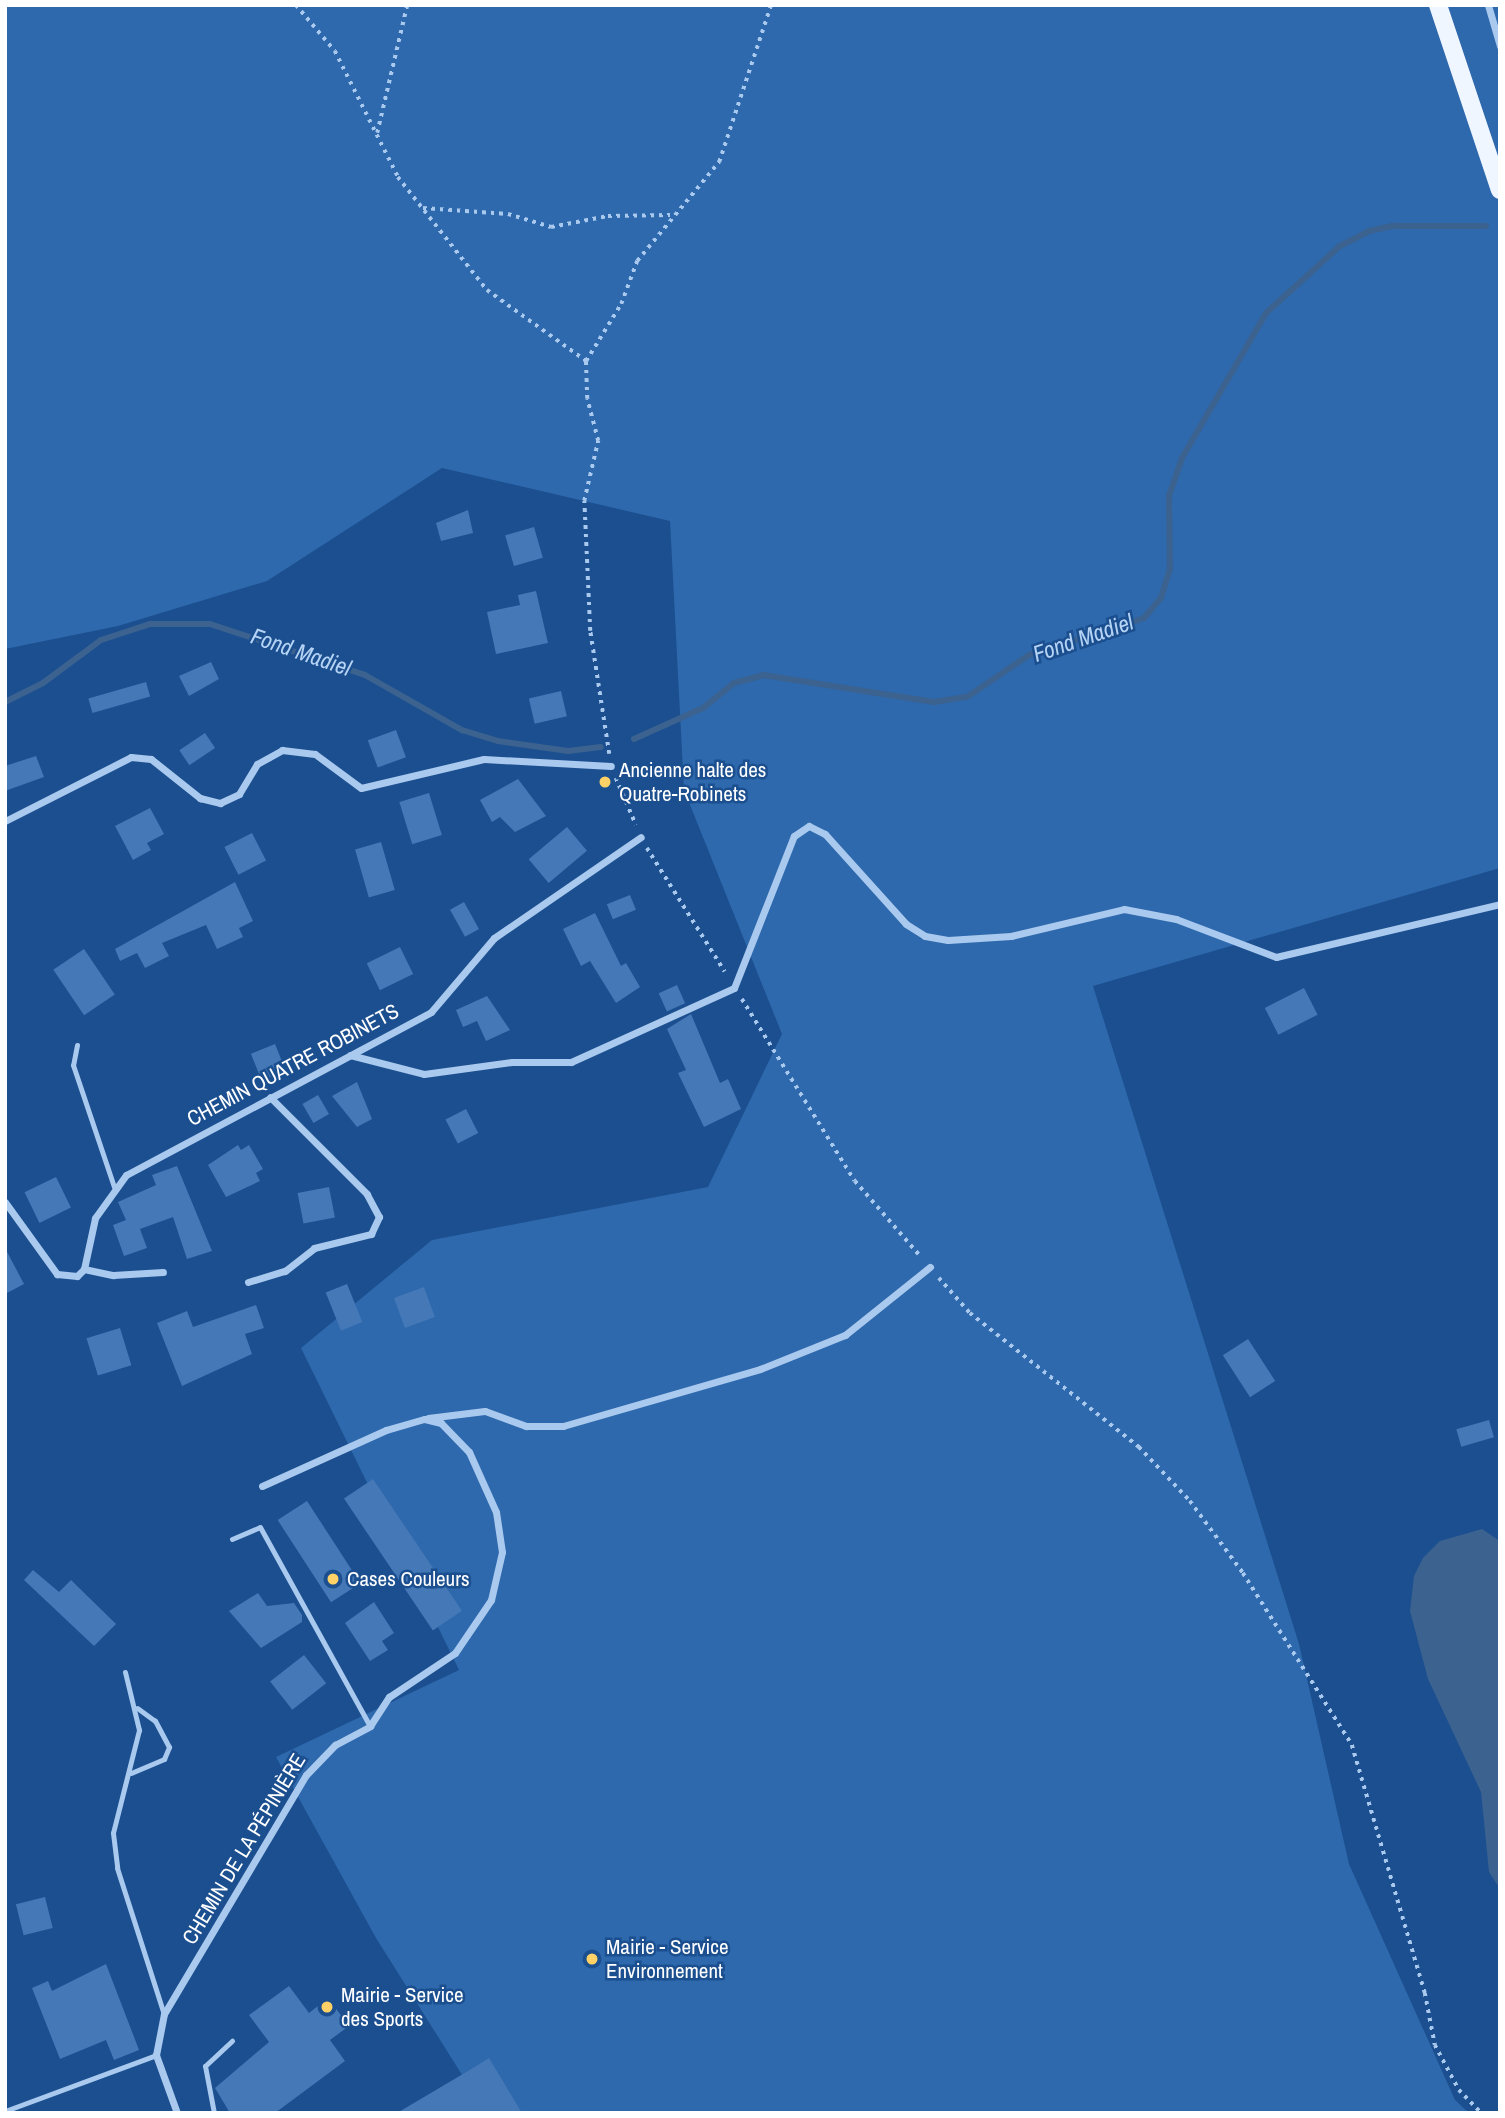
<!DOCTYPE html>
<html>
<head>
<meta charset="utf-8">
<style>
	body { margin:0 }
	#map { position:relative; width:1505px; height:2118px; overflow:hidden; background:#1b4f8f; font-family:"Archivo Narrow",sans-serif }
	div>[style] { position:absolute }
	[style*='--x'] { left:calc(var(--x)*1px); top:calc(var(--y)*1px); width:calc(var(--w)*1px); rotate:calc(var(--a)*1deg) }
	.green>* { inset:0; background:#2e69ad }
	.water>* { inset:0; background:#3c6290 }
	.stream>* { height:6px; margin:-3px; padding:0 3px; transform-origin:3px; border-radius:3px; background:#3c6290 }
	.building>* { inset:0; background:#4478b7; transform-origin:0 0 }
	.path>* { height:3.5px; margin-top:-1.75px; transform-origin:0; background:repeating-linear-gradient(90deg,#a9c9ee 0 3.5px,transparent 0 8.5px) }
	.service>* { height:5px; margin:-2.5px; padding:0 2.5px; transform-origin:2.5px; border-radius:2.5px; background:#a9c9ee }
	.minor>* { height:7px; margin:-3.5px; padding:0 3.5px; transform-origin:3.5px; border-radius:3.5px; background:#a9c9ee }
	.primary>* { height:18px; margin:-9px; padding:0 9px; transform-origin:9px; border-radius:9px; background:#f0f6ff }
	.dots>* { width:19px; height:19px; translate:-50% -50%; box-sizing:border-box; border:4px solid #1b4f8f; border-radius:50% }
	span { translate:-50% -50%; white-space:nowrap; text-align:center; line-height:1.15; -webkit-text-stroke:5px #1b4f8f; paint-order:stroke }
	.poi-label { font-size:21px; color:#fff }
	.left { translate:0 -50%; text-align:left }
	.street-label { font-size:21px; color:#fff }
	.water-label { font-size:23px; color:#b5d3f5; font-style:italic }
	.frame { position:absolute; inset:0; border:7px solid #fff; pointer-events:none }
</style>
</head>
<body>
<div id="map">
	<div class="green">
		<i style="clip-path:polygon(5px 5px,1500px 5px,1500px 868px,1093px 986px,1299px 1644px,1349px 1864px,1455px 2100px,1469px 2113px,486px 2113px,376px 1938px,276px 1757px,459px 1670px,301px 1348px,432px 1240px,708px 1187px,782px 1034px,684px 790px,670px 521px,442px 468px,267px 581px,118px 626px,5px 649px)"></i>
	</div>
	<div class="water">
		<i style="clip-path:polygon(1482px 1529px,1500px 1541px,1500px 1889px,1489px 1872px,1481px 1792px,1428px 1679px,1410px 1611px,1414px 1576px,1423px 1558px,1440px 1541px)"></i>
	</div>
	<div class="stream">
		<i style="--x:5;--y:702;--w:42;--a:-26.6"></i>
		<i style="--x:43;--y:683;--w:72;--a:-36.6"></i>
		<i style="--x:101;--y:640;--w:52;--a:-18.1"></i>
		<i style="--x:150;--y:624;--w:60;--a:0"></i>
		<i style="--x:210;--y:624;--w:163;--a:18.2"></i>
		<i style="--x:365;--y:675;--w:112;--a:29.6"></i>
		<i style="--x:462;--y:730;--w:38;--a:17"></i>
		<i style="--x:498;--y:741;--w:71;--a:8.1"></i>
		<i style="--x:568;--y:751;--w:33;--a:-7"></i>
		<i style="--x:634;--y:739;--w:76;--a:-24.2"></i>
		<i style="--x:703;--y:708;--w:40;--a:-39"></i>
		<i style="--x:734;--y:683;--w:30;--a:-15"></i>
		<i style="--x:763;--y:675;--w:173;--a:9"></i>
		<i style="--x:934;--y:702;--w:33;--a:-9"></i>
		<i style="--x:967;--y:697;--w:75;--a:-34.1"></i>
		<i style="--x:1029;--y:655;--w:121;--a:-17.8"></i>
		<i style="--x:1144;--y:618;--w:26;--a:-50"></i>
		<i style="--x:1161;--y:598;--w:31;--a:-73"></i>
		<i style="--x:1170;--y:568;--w:72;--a:-90.8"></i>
		<i style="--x:1169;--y:496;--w:40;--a:-71.1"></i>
		<i style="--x:1182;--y:458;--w:168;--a:-59.9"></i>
		<i style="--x:1266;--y:313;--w:100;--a:-42.2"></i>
		<i style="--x:1340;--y:246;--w:33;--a:-27"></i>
		<i style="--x:1369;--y:231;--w:25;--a:-12"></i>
		<i style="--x:1393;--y:226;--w:93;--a:0"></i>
	</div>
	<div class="building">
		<i style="clip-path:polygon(468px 510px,473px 533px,441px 541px,436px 523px)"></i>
		<i style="left:534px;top:527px;width:32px;height:30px;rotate:74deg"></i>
		<i style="clip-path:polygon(536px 591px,548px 643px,496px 654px,487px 612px,520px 605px,518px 595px)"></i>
		<i style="clip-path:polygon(211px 662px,219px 679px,189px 696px,179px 676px)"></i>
		<i style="left:146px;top:682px;width:15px;height:60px;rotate:74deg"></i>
		<i style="left:561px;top:691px;width:26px;height:33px;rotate:77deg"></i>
		<i style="left:396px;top:730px;width:29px;height:30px;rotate:70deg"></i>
		<i style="left:205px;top:733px;width:18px;height:31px;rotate:56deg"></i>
		<i style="clip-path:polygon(36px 756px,44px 777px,5px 791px,5px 766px)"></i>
		<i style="clip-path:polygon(518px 779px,546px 816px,515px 832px,500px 817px,492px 822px,480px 800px)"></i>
		<i style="left:429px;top:793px;width:44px;height:31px;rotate:73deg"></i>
		<i style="clip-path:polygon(150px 808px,164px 834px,147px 843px,151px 850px,133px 860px,115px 826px)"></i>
		<i style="left:567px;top:827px;width:31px;height:50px;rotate:50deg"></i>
		<i style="left:252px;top:833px;width:31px;height:31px;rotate:63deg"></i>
		<i style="left:381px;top:842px;width:50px;height:27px;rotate:74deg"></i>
		<i style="clip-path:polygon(235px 882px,253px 921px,239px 928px,243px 937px,217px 949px,206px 925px,162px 943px,169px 956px,145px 968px,137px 953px,120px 961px,115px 949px)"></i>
		<i style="left:630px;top:895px;width:16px;height:25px;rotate:68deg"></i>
		<i style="left:464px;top:902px;width:31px;height:16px;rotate:61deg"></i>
		<i style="clip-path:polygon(595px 913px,621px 966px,626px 963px,640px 987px,616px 1003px,590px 961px,581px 966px,563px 929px)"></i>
		<i style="left:400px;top:947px;width:30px;height:37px;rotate:64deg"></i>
		<i style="left:84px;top:949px;width:55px;height:37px;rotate:56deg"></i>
		<i style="left:677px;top:985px;width:20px;height:20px;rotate:66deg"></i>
		<i style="left:1304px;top:988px;width:30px;height:44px;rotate:63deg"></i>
		<i style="clip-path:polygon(487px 996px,510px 1030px,486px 1041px,477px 1021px,463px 1027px,456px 1010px)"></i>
		<i style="clip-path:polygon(691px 1014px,720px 1083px,728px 1079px,741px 1109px,704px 1127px,678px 1073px,686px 1070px,667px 1029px)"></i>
		<i style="left:275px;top:1044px;width:29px;height:26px;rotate:68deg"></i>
		<i style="clip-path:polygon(357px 1082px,372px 1119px,357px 1127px,332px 1096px)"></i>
		<i style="left:318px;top:1095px;width:22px;height:18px;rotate:60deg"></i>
		<i style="left:466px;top:1109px;width:27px;height:23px;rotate:63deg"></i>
		<i style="clip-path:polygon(238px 1145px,241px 1150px,249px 1145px,263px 1169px,256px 1173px,260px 1181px,226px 1197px,208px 1165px)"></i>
		<i style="clip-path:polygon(177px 1166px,212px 1251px,187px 1259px,173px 1217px,140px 1229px,147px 1248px,124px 1256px,113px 1225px,126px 1220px,118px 1202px,156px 1185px,152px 1175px)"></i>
		<i style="left:56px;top:1177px;width:34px;height:35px;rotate:64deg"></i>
		<i style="left:329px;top:1187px;width:31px;height:32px;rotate:79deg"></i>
		<i style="clip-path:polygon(5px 1248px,24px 1284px,5px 1294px)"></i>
		<i style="left:347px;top:1284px;width:41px;height:23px;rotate:68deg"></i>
		<i style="left:424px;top:1287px;width:32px;height:32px;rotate:70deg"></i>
		<i style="clip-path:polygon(256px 1305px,264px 1328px,245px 1334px,252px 1354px,182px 1386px,157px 1323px,187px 1311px,193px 1327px)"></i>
		<i style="left:120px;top:1328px;width:39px;height:35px;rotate:73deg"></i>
		<i style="left:1248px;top:1339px;width:50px;height:30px;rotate:57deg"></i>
		<i style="left:1489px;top:1420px;width:18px;height:34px;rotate:74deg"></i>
		<i style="left:373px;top:1479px;width:159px;height:35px;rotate:56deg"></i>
		<i style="left:307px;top:1501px;width:98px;height:35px;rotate:57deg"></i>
		<i style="clip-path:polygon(33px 1570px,59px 1592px,71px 1580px,116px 1624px,94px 1646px,24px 1580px)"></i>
		<i style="clip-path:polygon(258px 1593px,267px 1606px,294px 1603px,302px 1615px,302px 1622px,261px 1648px,229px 1611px)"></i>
		<i style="clip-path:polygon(374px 1602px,394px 1633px,382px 1641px,388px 1650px,370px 1661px,345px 1623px)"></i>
		<i style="left:304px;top:1655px;width:36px;height:43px;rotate:52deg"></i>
		<i style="left:45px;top:1897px;width:32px;height:30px;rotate:76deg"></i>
		<i style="clip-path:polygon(106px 1964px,139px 2050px,114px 2060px,106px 2040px,60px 2059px,32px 1988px,48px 1981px,52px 1991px)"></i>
		<i style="clip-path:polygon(289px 1986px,309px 2013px,328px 1998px,349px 2026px,330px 2040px,345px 2061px,275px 2113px,230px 2113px,215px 2088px,269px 2042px,249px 2015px)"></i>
		<i style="clip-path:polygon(489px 2058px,522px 2113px,397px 2113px,473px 2068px)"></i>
	</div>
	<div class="path">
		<i style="--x:296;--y:5;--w:60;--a:49.7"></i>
		<i style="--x:335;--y:51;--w:141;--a:63.4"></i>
		<i style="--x:398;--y:177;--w:144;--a:51.8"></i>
		<i style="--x:487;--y:290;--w:122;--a:35.6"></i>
		<i style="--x:377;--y:133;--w:131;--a:-76.8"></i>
		<i style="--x:423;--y:208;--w:85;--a:4"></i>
		<i style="--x:508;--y:214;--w:45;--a:16.8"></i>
		<i style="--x:551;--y:227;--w:58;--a:-10.9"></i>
		<i style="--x:608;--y:216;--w:62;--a:-0.9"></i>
		<i style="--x:609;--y:754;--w:124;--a:-98.8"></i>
		<i style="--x:590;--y:631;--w:130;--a:-92.6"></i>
		<i style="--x:584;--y:501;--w:62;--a:-76.9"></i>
		<i style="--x:598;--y:441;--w:43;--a:-104.7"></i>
		<i style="--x:587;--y:399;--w:38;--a:-92"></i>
		<i style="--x:586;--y:361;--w:67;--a:-58.4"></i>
		<i style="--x:621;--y:304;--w:46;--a:-69.6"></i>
		<i style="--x:637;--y:261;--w:129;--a:-50.4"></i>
		<i style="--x:719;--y:162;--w:165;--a:-71.7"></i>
		<i style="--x:616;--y:778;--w:51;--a:66.9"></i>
		<i style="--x:647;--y:848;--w:146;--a:57.8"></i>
		<i style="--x:742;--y:999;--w:214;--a:58.2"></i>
		<i style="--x:855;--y:1181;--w:101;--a:49"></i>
		<i style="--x:939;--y:1278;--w:47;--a:48.5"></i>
		<i style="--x:970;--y:1313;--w:216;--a:38.4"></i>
		<i style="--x:1139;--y:1447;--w:74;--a:46.6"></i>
		<i style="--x:1190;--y:1501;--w:89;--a:53.6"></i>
		<i style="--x:1243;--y:1573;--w:204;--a:57.6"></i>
		<i style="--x:1352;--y:1745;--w:259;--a:73.6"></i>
		<i style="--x:1425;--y:1993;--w:53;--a:79.1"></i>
		<i style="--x:1435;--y:2045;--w:51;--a:61.9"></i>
		<i style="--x:1459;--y:2090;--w:32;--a:46"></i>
	</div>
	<div class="service">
		<i style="--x:77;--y:1045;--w:20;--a:101"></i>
		<i style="--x:73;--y:1065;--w:129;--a:71.4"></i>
		<i style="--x:232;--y:1539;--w:30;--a:-23"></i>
		<i style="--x:260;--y:1527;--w:227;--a:61.1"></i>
		<i style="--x:125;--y:1672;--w:60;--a:76.4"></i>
		<i style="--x:139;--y:1730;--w:106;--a:104.2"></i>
		<i style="--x:113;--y:1833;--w:35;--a:83"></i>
		<i style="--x:117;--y:1868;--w:153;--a:72.2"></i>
		<i style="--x:131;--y:1773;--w:36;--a:-23"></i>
		<i style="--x:164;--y:1759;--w:13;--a:-67"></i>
		<i style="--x:169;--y:1747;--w:30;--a:-118"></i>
		<i style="--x:155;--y:1721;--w:22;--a:-144"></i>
		<i style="--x:5;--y:2111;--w:161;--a:-20.3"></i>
		<i style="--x:214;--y:2113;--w:48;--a:-100.8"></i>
		<i style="--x:205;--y:2066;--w:37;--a:-43"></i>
	</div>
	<div class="minor">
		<i style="--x:1488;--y:5;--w:43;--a:73.7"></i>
		<i style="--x:5;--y:821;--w:141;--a:-26.9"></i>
		<i style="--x:131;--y:757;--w:20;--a:6"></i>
		<i style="--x:151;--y:759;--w:63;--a:38.5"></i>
		<i style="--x:200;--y:798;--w:21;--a:14"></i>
		<i style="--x:220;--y:803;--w:21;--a:-25"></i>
		<i style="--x:239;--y:794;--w:35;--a:-59"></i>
		<i style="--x:257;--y:764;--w:29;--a:-29"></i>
		<i style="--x:282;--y:750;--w:33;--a:7"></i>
		<i style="--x:315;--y:754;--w:57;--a:36.5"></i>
		<i style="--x:361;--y:788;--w:126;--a:-13.3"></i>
		<i style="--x:484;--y:759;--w:127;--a:3.2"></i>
		<i style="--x:350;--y:1055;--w:76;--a:14.4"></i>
		<i style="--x:424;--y:1074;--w:89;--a:-7.8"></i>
		<i style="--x:512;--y:1062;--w:59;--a:0"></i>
		<i style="--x:571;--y:1062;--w:179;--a:-24.4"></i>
		<i style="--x:734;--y:988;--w:163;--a:-68.5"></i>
		<i style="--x:794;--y:836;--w:18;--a:-34"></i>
		<i style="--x:809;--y:826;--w:18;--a:27"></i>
		<i style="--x:825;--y:834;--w:121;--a:48"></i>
		<i style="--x:906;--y:924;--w:22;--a:32"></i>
		<i style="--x:925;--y:936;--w:23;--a:10"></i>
		<i style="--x:948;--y:940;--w:63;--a:-3.6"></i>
		<i style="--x:1011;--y:936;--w:116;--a:-13.4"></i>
		<i style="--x:1124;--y:909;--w:53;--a:10.9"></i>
		<i style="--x:1176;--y:919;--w:107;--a:20.8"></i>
		<i style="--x:1276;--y:957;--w:230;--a:-13.3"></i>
		<i style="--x:5;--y:1202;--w:89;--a:54.2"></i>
		<i style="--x:57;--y:1274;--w:20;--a:6"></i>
		<i style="--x:77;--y:1276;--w:10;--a:-45"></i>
		<i style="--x:84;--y:1269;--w:52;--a:-77.8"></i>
		<i style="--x:95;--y:1218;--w:53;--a:-54.2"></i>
		<i style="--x:126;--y:1175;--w:346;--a:-28.1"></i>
		<i style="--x:431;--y:1012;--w:97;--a:-49.6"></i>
		<i style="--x:494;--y:938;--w:178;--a:-34.5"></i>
		<i style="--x:84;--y:1269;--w:30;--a:12"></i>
		<i style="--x:113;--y:1275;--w:50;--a:-3.4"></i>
		<i style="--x:248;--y:1282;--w:39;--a:-17"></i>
		<i style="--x:285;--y:1271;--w:37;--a:-38"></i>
		<i style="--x:314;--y:1248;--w:59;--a:-13.8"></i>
		<i style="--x:371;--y:1234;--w:19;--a:-65"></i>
		<i style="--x:379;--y:1217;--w:26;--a:-118"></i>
		<i style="--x:367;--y:1194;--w:137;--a:-135"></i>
		<i style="--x:428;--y:1418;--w:57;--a:-7"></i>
		<i style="--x:485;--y:1411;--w:44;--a:20.1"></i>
		<i style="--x:526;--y:1426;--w:37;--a:0"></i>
		<i style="--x:563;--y:1426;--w:205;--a:-16.1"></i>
		<i style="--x:760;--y:1369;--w:92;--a:-21.8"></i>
		<i style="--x:845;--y:1335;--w:109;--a:-38.7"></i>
		<i style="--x:177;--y:2113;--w:62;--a:-109.9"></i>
		<i style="--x:156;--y:2055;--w:42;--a:-79"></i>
		<i style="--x:164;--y:2014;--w:278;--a:-59.3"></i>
		<i style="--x:306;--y:1775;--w:42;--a:-46"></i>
		<i style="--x:335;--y:1745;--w:40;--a:-28"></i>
		<i style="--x:370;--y:1726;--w:35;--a:-57"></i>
		<i style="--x:389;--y:1697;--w:79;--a:-33.7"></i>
		<i style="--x:455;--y:1653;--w:64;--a:-55.8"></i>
		<i style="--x:491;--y:1600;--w:49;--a:-77.1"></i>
		<i style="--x:502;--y:1552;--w:40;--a:-98.5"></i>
		<i style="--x:496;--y:1512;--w:66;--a:-114.2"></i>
		<i style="--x:469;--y:1452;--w:40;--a:-134"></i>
		<i style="--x:441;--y:1423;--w:17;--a:-167"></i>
		<i style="--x:424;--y:1419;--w:40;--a:164"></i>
		<i style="--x:386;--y:1430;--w:136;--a:155.7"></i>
	</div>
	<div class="primary">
		<i style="--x:1438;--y:5;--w:195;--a:71.5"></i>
	</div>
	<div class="dots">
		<i style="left:605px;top:782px;background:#ffd166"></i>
		<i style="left:333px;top:1579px;background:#ffd166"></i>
		<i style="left:592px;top:1959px;background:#ffd166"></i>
		<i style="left:327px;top:2007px;background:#ffd166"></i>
	</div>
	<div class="poi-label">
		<span class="left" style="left:619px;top:782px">Ancienne halte des<br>Quatre-Robinets</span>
		<span class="left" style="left:347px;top:1579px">Cases Couleurs</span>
		<span class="left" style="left:606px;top:1959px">Mairie - Service<br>Environnement</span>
		<span class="left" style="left:341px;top:2007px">Mairie - Service<br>des Sports</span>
	</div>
	<div class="street-label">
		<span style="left:293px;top:1065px;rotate:-28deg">CHEMIN QUATRE ROBINETS</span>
		<span style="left:244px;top:1849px;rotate:-59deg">CHEMIN DE LA PÉPINIÈRE</span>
	</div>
	<div class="water-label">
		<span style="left:1083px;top:638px;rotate:-19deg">Fond Madiel</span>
		<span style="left:301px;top:652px;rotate:19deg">Fond Madiel</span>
	</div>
	<div class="frame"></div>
</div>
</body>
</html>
